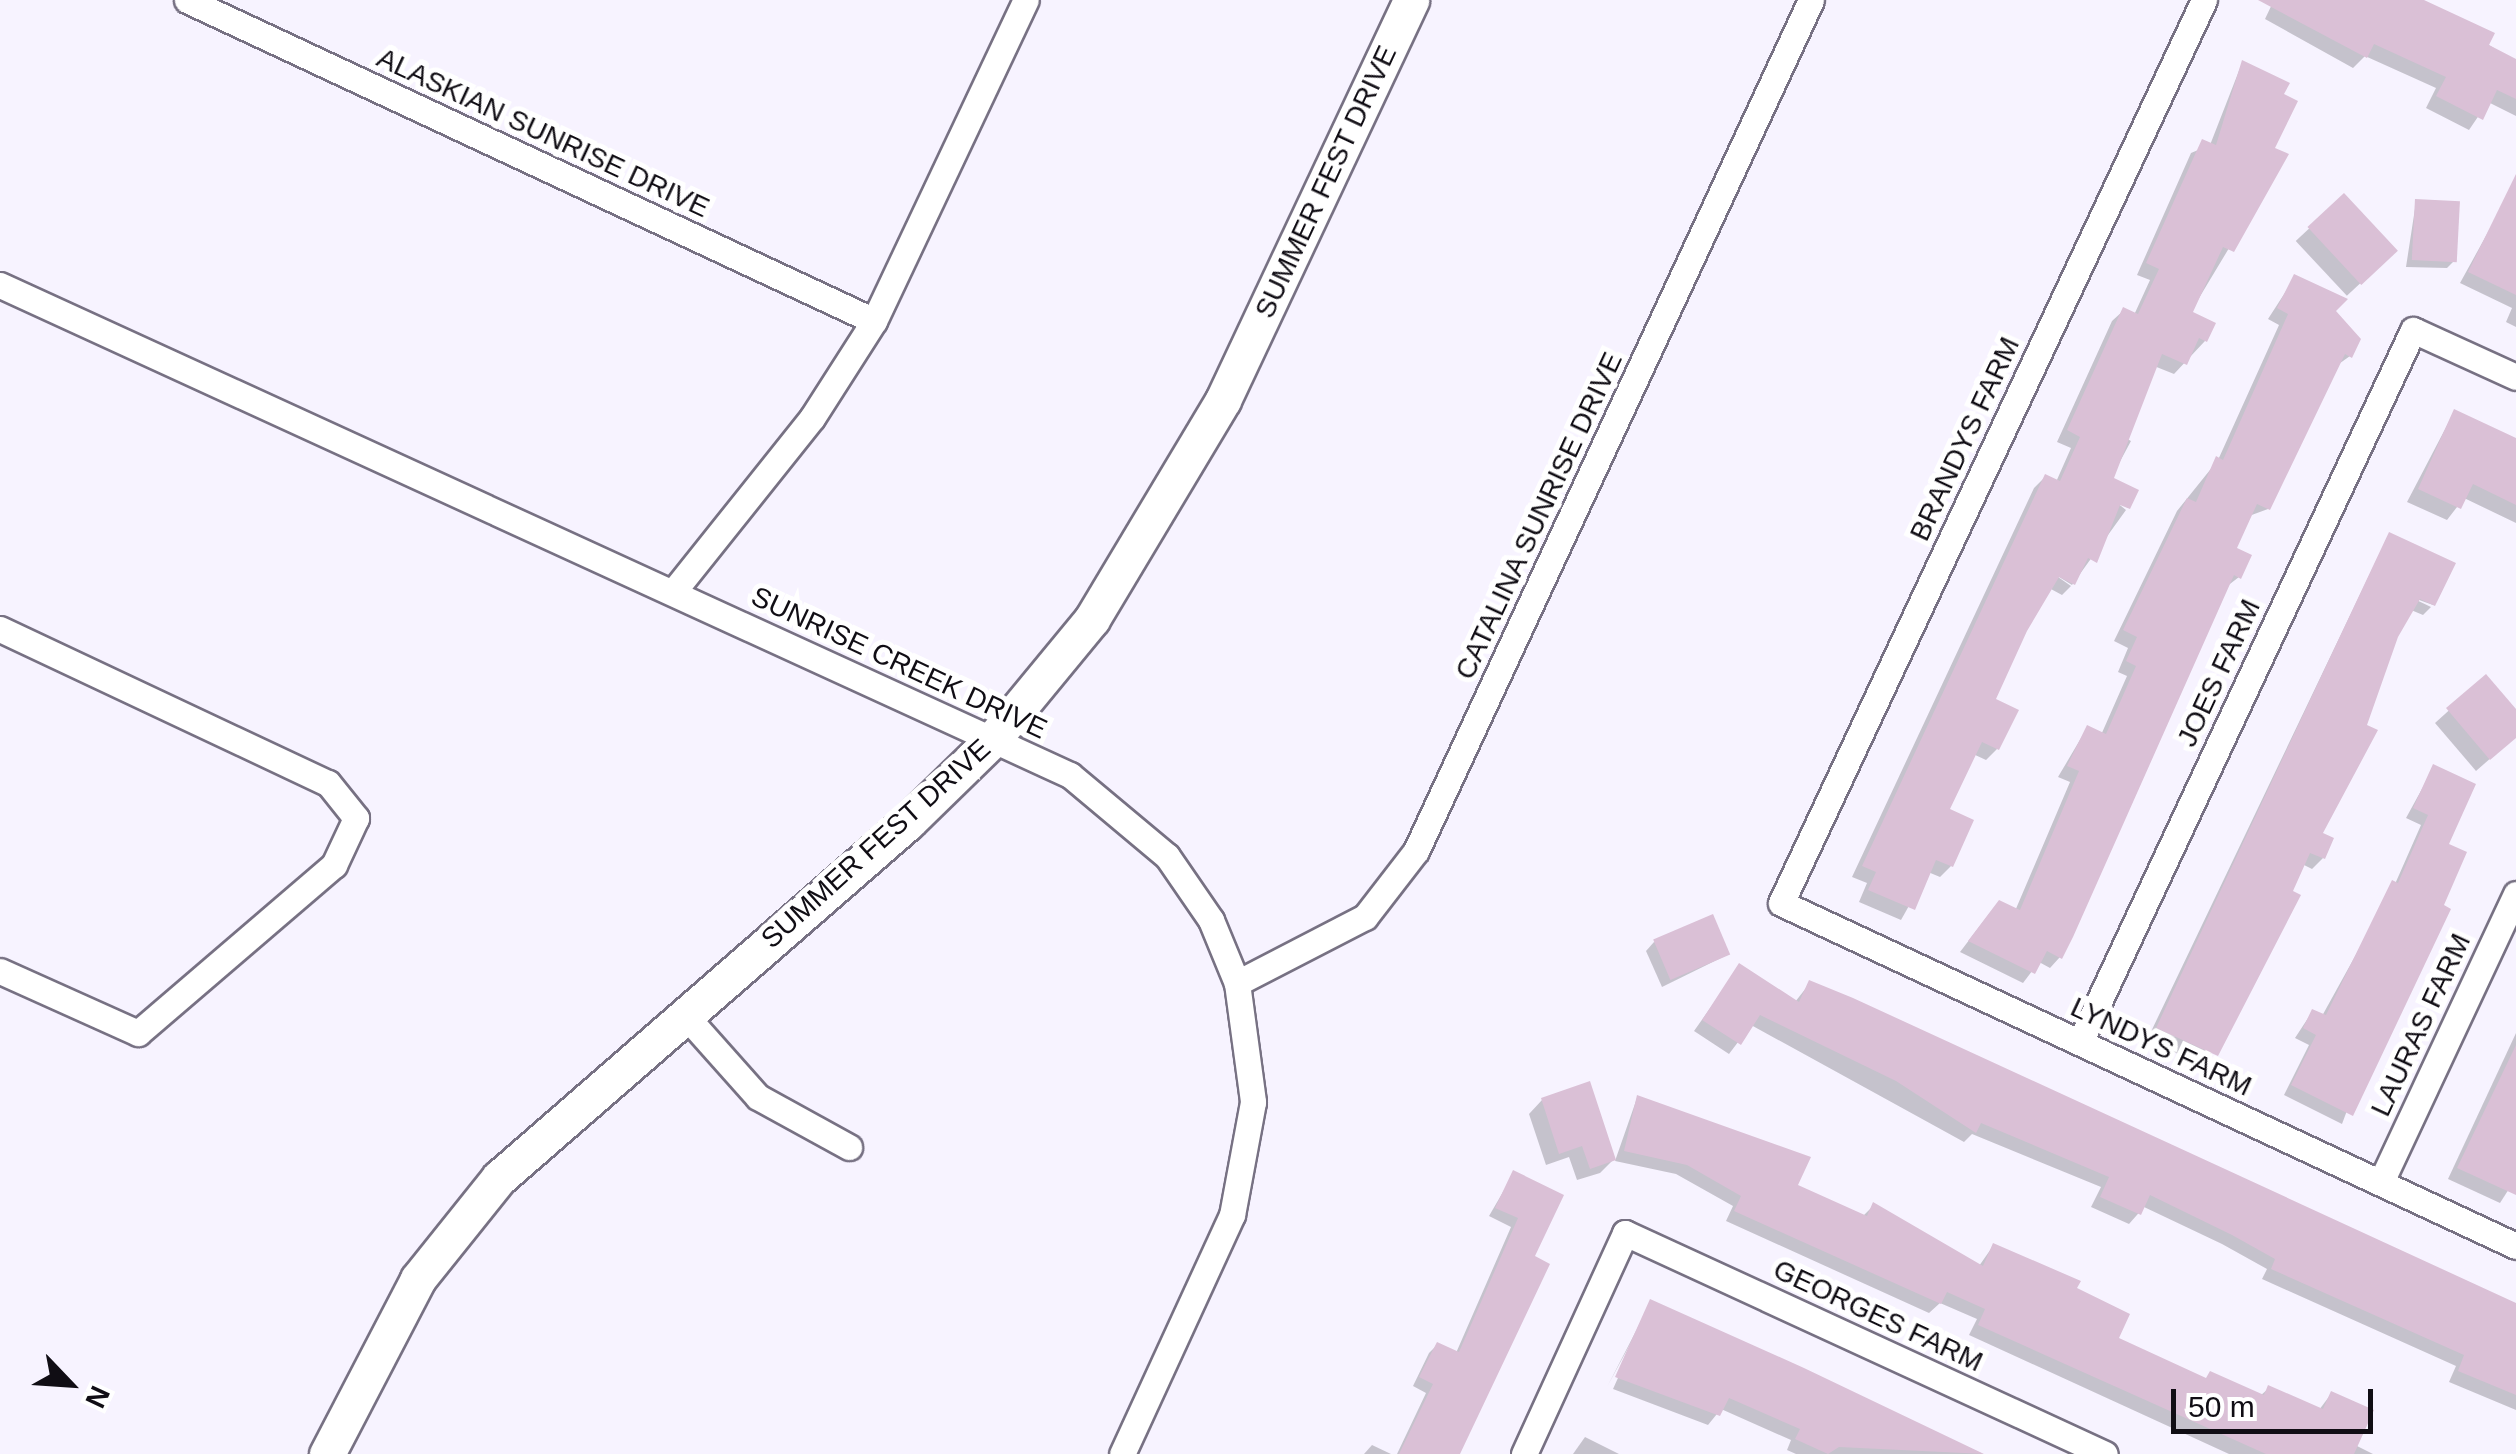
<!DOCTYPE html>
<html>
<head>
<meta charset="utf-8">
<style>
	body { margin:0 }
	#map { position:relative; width:2516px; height:1454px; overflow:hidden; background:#f7f3ff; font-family:Arial,sans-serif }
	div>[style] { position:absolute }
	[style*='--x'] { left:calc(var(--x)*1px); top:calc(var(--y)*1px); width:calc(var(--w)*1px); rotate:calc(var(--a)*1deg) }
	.shadow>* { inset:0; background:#0003; transform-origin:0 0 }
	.building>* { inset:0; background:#dac0d6; transform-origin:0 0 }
	.roads { filter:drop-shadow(2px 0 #777183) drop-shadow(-2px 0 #777183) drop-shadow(0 2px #777183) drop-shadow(0 -2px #777183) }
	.street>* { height:25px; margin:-12.5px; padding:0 12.5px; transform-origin:12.5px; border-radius:12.5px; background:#fff }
	.secondary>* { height:35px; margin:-17.5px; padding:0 17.5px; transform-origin:17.5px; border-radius:17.5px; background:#fff }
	span { translate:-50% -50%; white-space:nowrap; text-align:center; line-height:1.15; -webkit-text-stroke:10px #fff; paint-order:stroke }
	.street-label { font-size:28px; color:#100d14 }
	.north { position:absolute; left:20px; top:1334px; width:100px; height:100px; -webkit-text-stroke:8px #fff; paint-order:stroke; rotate:115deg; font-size:28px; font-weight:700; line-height:40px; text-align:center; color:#100d14 }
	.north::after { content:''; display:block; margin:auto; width:35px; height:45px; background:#100d14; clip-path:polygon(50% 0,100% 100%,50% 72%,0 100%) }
	.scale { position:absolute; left:2171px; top:1389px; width:202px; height:45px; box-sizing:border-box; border:5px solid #100d14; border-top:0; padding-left:12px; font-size:30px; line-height:35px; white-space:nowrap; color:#100d14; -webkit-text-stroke:8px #fff; paint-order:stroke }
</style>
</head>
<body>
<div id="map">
	<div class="shadow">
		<i style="clip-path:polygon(2274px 0,2417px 0,2516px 62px,2516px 116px,2488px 102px,2469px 130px,2426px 108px,2436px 88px,2365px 56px,2353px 68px,2265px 19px)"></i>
		<i style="clip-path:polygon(2242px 63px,2286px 84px,2281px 95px,2295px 102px,2272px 149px,2285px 155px,2190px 313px,2213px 324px,2205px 341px,2174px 374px,2154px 366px,2122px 436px,2131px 441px,2110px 480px,2136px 491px,2128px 508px,2110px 497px,2126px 510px,2072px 585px,2048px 570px,2071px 586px,2062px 595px,2049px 588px,2024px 630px,1993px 700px,2016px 711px,1997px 749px,1986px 760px,1973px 754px,1946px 811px,1971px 821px,1951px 866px,1940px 877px,1928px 872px,1901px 920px,1859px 902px,1867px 883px,1852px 877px,2034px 488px,2045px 477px,2056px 482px,2071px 448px,2057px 442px,2112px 321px,2124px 310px,2134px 315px,2150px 280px,2137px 275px,2191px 153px,2210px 145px)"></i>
		<i style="left:2344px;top:196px;width:75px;height:66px;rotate:47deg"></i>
		<i style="clip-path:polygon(2416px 202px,2455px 260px,2447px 268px,2406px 267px)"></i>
		<i style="clip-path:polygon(2503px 205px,2516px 212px,2516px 327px,2506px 322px,2512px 308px,2460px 283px)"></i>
		<i style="clip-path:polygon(2295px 277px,2332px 312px,2350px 356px,2336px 366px,2268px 509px,2249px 516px,2233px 549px,2239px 577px,2226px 587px,2060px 957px,2050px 968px,2039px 962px,2023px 983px,1960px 952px,1989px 914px,2015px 911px,2070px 782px,2058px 777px,2087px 728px,2101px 735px,2127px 676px,2118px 672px,2128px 648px,2114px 641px,2177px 511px,2218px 460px,2279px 325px,2268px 319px)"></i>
		<i style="clip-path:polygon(2454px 412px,2516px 441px,2516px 523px,2464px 498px,2447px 520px,2407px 502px)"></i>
		<i style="clip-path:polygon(2389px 534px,2452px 564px,2433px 605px,2408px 596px,2431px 607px,2423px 615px,2411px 610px,2396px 636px,2319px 834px,2323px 858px,2312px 869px,2302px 864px,2205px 1066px,2147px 1040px)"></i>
		<i style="clip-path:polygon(2486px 677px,2516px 713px,2516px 736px,2476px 771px,2435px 723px)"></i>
		<i style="clip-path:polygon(2434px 767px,2446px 845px,2342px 1124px,2284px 1095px,2309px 1045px,2295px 1038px,2312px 1012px,2322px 1016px,2395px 884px,2421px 825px,2406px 818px)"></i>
		<i style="clip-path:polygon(1654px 942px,1727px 955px,1662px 987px,1646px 951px)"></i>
		<i style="clip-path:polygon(1740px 966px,1795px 1002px,1810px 983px,2516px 1308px,2516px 1410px,2449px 1382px,2456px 1366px,2262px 1279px,2267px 1269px,2222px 1244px,2144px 1207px,2129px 1224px,2091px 1207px,2101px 1187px,1972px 1134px,1964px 1142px,1751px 1025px,1729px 1054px,1694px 1031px)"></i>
		<i style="clip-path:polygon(2516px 1033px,2516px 1178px,2500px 1203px,2448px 1179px)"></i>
		<i style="clip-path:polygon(1637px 1098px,1795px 1186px,1863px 1216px,1874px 1205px,1979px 1266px,1993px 1246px,2074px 1289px,2116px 1339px,2204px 1380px,2260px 1396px,2269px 1388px,2319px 1410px,2331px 1394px,2355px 1445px,2373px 1454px,2229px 1454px,1969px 1335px,1977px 1319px,1940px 1303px,1929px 1313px,1726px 1221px,1733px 1206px,1676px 1174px,1615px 1161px)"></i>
		<i style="clip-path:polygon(1542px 1100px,1613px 1160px,1600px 1173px,1577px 1180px,1569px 1157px,1546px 1165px,1529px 1114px)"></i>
		<i style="clip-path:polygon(1514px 1173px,1532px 1258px,1458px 1454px,1397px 1454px,1426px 1393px,1413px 1386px,1429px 1353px,1437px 1345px,1456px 1353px,1511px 1227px,1489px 1216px)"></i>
		<i style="clip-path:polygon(1651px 1302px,1983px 1454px,1796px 1454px,1787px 1450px,1791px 1440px,1721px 1409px,1708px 1425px,1613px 1389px,1648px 1311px,1607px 1387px)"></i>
		<i style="clip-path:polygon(1585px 1437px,1619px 1454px,1573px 1454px)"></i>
		<i style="clip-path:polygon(1372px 1445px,1391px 1454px,1364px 1454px)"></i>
	</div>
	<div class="building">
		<i style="clip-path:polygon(2258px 0,2424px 0,2495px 33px,2489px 45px,2516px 59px,2516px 99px,2497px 90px,2483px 120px,2436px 96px,2446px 77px,2374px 44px,2367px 58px)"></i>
		<i style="clip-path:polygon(2242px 60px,2290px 83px,2284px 94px,2298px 101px,2275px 148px,2289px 154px,2234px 252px,2223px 247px,2193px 312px,2216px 323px,2207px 342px,2199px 338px,2187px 365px,2162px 354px,2114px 478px,2139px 490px,2130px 509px,2120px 505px,2097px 563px,2088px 558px,2075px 585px,2059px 577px,2027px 631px,1996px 699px,2019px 710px,1999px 750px,1982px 742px,1950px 809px,1974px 820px,1953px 867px,1936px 860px,1915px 910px,1868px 890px,1876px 872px,1862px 866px,2045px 474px,2060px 481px,2080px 437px,2067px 430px,2123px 307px,2138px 314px,2159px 269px,2146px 263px,2202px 139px,2216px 145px)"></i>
		<i style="clip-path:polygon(2516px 174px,2516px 295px,2468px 272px)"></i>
		<i style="left:2344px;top:193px;width:79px;height:50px;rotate:47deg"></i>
		<i style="left:2415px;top:199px;width:45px;height:61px;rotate:3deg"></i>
		<i style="clip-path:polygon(2294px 274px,2348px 299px,2336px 311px,2361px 339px,2352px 358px,2345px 354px,2270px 510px,2257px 504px,2237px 548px,2252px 555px,2241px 579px,2234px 575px,2073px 937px,2062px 959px,2047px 951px,2035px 974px,1968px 941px,1999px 900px,2020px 910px,2079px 771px,2067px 766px,2087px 725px,2106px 734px,2136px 666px,2126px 661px,2137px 637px,2123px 630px,2187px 498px,2196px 502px,2216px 456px,2223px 460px,2288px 314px,2277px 308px)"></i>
		<i style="clip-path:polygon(2454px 409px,2516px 438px,2516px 505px,2473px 484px,2461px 509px,2418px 489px)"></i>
		<i style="clip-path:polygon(2389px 532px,2456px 563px,2435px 606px,2420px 599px,2398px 637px,2367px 725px,2378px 730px,2323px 833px,2334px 838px,2325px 859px,2310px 853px,2293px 891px,2301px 895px,2218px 1056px,2156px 1028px)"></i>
		<i style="clip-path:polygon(2486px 674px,2516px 709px,2516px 738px,2490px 760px,2446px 708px)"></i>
		<i style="clip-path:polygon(2433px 764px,2476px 784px,2449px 844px,2467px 852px,2444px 905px,2451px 909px,2353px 1116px,2291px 1085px,2316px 1035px,2303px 1028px,2312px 1009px,2326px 1015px,2392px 880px,2398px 883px,2428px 815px,2413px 808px)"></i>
		<i style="left:1713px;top:914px;width:44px;height:65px;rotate:67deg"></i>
		<i style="clip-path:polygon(1739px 963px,1799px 1002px,1809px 980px,1853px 998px,2516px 1303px,2516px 1395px,2458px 1371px,2464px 1355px,2271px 1269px,2275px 1259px,2232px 1235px,2150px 1195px,2141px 1215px,2100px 1197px,2109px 1177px,1981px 1123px,1976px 1133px,1896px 1081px,1760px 1015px,1741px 1045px,1702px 1020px)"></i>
		<i style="clip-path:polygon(2516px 1045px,2516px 1195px,2457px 1168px)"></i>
		<i style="clip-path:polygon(1590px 1081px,1616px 1160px,1590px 1169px,1582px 1146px,1559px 1154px,1541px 1098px)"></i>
		<i style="clip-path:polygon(1637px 1095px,1811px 1157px,1798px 1185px,1867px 1216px,1873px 1202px,1983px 1266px,1993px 1243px,2081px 1281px,2077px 1288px,2130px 1314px,2119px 1338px,2206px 1378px,2210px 1371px,2264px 1395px,2268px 1385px,2323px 1409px,2331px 1391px,2374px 1410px,2354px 1454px,2266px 1454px,1978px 1325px,1985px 1309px,1947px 1292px,1941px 1304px,1734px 1211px,1741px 1196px,1687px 1165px,1624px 1151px)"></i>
		<i style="clip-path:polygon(1513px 1170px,1564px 1195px,1535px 1256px,1550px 1264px,1460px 1454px,1399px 1454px,1433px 1384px,1419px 1377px,1437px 1342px,1459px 1352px,1518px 1218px,1495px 1208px)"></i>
		<i style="clip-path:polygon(1650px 1299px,1804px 1368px,1984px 1454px,1839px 1447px,1828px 1454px,1795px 1439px,1800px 1429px,1729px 1398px,1720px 1416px,1615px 1377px)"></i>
	</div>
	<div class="roads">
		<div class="street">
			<i style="--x:187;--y:0;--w:758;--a:25.04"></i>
			<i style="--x:2204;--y:0;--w:997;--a:115.1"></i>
			<i style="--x:1781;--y:903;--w:811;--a:25.02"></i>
			<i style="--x:0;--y:285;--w:1177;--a:24.61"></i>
			<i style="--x:1070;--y:775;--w:126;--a:39.9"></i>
			<i style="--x:1167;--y:856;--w:78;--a:55.5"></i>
			<i style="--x:1211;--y:920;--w:68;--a:67.6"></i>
			<i style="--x:1237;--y:983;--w:120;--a:82.3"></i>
			<i style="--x:1253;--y:1102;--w:115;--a:100.5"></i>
			<i style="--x:1232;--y:1215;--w:263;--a:114.7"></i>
			<i style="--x:673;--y:592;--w:223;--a:-51.4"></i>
			<i style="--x:812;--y:418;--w:115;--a:-57.4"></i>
			<i style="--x:874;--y:321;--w:355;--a:-64.7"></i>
			<i style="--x:0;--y:629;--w:362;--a:25.2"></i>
			<i style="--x:328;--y:783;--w:45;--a:51.3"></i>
			<i style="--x:356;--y:818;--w:52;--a:115.1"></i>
			<i style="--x:334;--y:865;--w:258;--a:139.4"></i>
			<i style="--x:138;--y:1033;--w:151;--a:-155.8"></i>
			<i style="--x:1237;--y:983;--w:144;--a:-27.3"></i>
			<i style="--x:1365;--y:917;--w:83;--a:-52.3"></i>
			<i style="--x:1416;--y:851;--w:938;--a:-65.1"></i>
			<i style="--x:684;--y:1014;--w:111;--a:48.3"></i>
			<i style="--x:758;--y:1097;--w:104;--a:28.8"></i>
			<i style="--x:2080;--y:1042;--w:786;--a:-64.93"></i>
			<i style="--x:2413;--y:330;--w:113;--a:24.5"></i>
			<i style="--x:2381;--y:1182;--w:318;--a:-64.9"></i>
			<i style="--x:1524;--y:1454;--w:243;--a:-65.4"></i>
			<i style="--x:1625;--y:1233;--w:528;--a:24.72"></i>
		</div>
		<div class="secondary">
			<i style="--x:327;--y:1454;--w:197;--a:-62.5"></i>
			<i style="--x:418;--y:1279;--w:129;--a:-51.3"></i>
			<i style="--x:499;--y:1178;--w:542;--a:-41.04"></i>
			<i style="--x:908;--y:822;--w:120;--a:-44.3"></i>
			<i style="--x:994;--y:738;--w:154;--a:-50.5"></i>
			<i style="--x:1092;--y:619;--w:255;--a:-59.1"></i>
			<i style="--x:1223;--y:400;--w:442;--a:-64.8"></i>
		</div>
	</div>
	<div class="street-label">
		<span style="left:543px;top:133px;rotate:25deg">ALASKIAN SUNRISE DRIVE</span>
		<span style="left:1326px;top:182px;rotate:-65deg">SUMMER FEST DRIVE</span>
		<span style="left:1965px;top:439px;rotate:-65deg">BRANDYS FARM</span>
		<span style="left:1539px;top:516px;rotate:-65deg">CATALINA SUNRISE DRIVE</span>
		<span style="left:899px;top:663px;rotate:25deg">SUNRISE CREEK DRIVE</span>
		<span style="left:2219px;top:673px;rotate:-65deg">JOES FARM</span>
		<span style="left:876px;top:844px;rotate:-42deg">SUMMER FEST DRIVE</span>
		<span style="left:2421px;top:1025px;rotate:-65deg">LAURAS FARM</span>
		<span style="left:2161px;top:1047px;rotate:25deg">LYNDYS FARM</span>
		<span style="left:1878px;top:1316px;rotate:25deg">GEORGES FARM</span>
	</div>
	<div class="north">N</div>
	<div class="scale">50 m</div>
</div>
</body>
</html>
